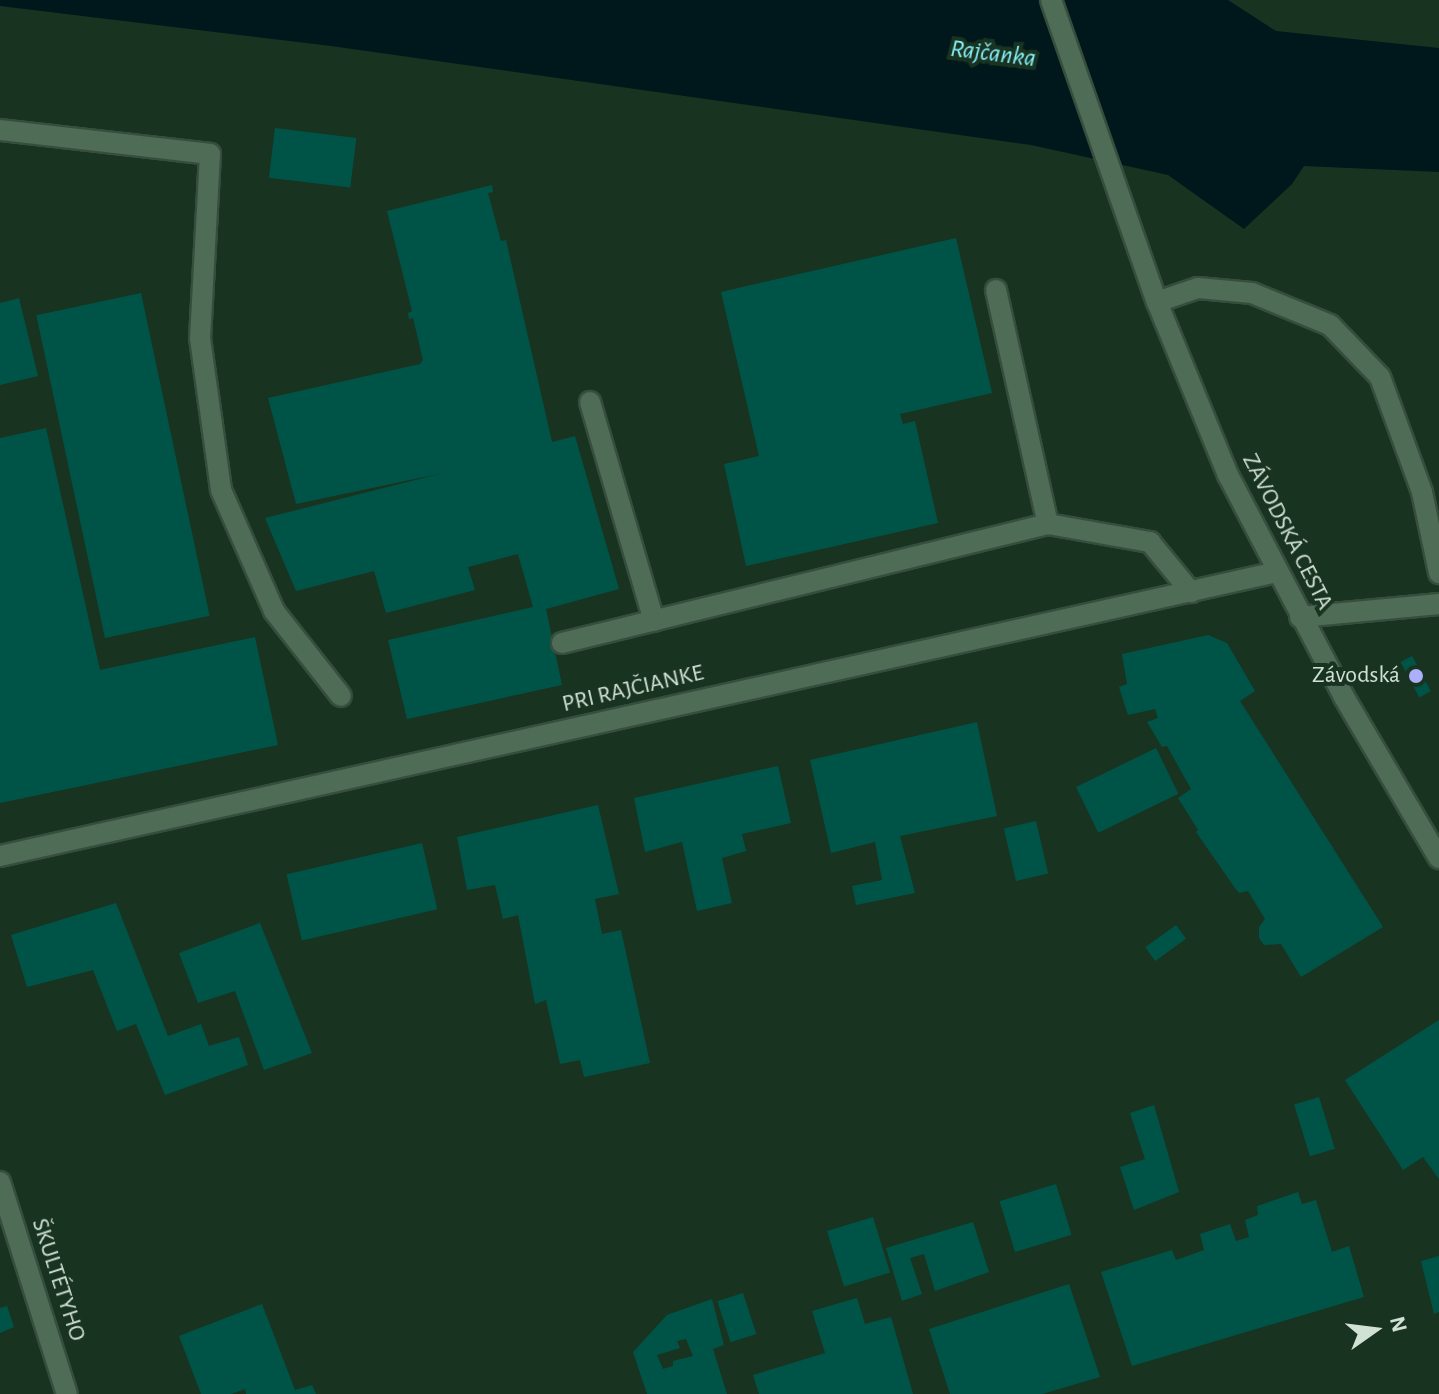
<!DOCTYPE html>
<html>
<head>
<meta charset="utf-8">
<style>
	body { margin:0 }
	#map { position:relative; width:1439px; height:1394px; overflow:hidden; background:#183320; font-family:"Alegreya Sans",sans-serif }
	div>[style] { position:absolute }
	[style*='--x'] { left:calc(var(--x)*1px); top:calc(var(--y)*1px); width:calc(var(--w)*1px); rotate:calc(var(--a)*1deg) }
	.water>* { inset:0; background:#00181b }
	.building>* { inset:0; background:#005447; transform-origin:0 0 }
	.roads { filter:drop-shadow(2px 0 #374e3e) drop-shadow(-2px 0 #374e3e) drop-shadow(0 2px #374e3e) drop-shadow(0 -2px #374e3e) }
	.service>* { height:20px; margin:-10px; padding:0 10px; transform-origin:10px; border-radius:10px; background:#4e6c56 }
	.minor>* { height:20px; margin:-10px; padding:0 10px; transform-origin:10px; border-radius:10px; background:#4e6c56 }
	.tertiary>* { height:20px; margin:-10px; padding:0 10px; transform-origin:10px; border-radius:10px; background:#4e6c56 }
	.dots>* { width:22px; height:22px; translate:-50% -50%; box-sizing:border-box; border:4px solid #183320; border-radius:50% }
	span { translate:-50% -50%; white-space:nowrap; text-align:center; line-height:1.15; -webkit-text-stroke:8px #183320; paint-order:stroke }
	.street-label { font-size:24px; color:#d1e1d4 }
	.poi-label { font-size:24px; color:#d1e1d4 }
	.right { translate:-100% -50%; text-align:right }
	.water-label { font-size:26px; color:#87effa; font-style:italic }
	.north { position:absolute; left:1335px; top:1290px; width:80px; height:80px; -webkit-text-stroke:6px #183320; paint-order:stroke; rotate:76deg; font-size:22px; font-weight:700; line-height:32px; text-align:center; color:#d1e1d4 }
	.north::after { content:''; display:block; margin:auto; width:28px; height:36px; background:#d1e1d4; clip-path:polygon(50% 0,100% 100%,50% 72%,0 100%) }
</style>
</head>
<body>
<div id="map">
	<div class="water">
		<i style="clip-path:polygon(0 0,1228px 0,1276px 31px,1439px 48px,1439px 172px,1304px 166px,1292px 184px,1244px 229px,1168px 175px,1031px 145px,331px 46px,0 6px)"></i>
	</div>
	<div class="building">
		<i style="left:275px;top:128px;width:82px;height:50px;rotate:7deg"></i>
		<i style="clip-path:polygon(492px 185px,493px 192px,488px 193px,501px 241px,506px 240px,552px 442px,575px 436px,619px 589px,546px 609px,562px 685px,407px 719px,388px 640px,533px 607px,518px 554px,468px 567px,475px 590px,386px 613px,374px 571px,296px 591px,265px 518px,443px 473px,296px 504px,268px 398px,420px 364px,423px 360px,413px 318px,409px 319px,408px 313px,412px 311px,387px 211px)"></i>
		<i style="clip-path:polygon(956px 238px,992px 393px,900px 414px,903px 424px,915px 421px,938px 523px,746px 566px,724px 464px,759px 456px,721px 292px)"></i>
		<i style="left:141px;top:293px;width:330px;height:107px;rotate:78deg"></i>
		<i style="clip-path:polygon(19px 298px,38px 376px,0 385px,0 303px)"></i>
		<i style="clip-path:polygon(46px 428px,100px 670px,255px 637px,278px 745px,0 803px,0 438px)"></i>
		<i style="clip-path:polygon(1208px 635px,1227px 643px,1255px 691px,1240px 701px,1383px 927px,1301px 977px,1281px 944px,1264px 945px,1259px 938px,1259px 927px,1265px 919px,1248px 891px,1239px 893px,1235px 888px,1196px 832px,1198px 830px,1178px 798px,1191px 789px,1167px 746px,1162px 747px,1147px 722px,1158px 718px,1155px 709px,1128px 715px,1119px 687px,1127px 684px,1122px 654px)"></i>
		<i style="left:1412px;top:656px;width:40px;height:13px;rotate:62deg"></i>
		<i style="clip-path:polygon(977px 722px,997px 816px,900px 836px,915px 893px,856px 905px,852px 886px,882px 880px,875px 842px,831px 853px,810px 760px)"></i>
		<i style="left:1156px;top:748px;width:51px;height:89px;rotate:64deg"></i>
		<i style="clip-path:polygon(778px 766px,791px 823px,742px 834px,746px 851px,722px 858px,732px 903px,697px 911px,682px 842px,645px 852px,634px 798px)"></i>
		<i style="clip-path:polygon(598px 805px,619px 894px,595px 899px,602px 934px,621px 930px,650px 1063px,584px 1077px,580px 1060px,560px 1064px,546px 1000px,535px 1004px,518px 915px,503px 919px,495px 885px,467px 890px,457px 837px)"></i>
		<i style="left:1036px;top:821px;width:54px;height:33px;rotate:77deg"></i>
		<i style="left:422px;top:843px;width:68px;height:139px;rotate:77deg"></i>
		<i style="clip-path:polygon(116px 903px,168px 1036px,201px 1024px,209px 1046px,239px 1037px,248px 1065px,165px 1095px,136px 1024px,117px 1031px,93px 970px,27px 987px,11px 935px)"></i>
		<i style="clip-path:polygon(260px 923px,312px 1053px,264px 1070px,235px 991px,198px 1003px,179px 953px)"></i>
		<i style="left:1176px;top:925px;width:17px;height:38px;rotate:54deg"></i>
		<i style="clip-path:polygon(1439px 1020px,1439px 1179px,1423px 1157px,1403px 1170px,1345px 1080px)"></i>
		<i style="left:1319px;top:1097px;width:54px;height:26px;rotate:73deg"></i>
		<i style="clip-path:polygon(1154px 1105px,1179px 1192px,1134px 1210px,1120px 1167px,1145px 1159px,1130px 1113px)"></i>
		<i style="left:1056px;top:1184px;width:53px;height:59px;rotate:73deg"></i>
		<i style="clip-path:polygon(1298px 1192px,1302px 1204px,1316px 1200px,1332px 1252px,1349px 1246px,1364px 1297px,1132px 1366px,1101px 1272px,1172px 1250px,1176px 1260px,1204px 1250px,1200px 1234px,1230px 1224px,1236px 1241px,1249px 1237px,1245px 1220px,1258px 1215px,1257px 1206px)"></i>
		<i style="left:873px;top:1217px;width:58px;height:48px;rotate:73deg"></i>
		<i style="clip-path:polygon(973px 1222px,989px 1272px,935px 1291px,924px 1254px,910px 1258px,922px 1294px,902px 1301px,886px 1248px)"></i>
		<i style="clip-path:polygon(1439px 1256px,1439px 1312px,1434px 1314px,1421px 1261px)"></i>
		<i style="clip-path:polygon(1069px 1284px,1100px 1377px,1042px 1394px,950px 1394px,929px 1329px)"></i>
		<i style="left:743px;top:1293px;width:43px;height:27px;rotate:72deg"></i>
		<i style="clip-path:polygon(857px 1298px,865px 1324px,891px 1317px,913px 1394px,759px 1394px,753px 1375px,825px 1353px,812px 1311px)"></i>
		<i style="clip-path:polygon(evenodd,712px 1299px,724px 1345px,713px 1349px,727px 1394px,647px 1394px,633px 1352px,667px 1315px,712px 1299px,686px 1339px,693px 1356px,673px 1361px,673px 1366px,663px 1369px,657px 1355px,680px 1348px,677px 1341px,686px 1339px)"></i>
		<i style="clip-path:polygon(262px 1304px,295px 1390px,312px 1385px,316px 1394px,246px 1394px,245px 1389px,231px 1394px,201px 1394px,179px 1336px)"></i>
		<i style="clip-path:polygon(7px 1306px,14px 1327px,0 1333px,0 1308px)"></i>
	</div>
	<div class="roads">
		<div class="service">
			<i style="--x:0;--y:130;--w:211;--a:6.5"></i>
			<i style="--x:210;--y:154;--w:184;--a:93.1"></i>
			<i style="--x:200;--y:338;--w:153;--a:82.1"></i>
			<i style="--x:221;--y:490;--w:132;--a:66.3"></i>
			<i style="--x:274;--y:611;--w:108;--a:51.8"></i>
			<i style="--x:996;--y:290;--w:240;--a:77.5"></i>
			<i style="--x:1157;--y:302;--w:43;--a:-18.9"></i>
			<i style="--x:1198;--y:288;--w:54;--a:5.3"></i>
			<i style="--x:1252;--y:293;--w:84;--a:22.3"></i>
			<i style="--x:1330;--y:325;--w:72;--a:46.1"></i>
			<i style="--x:1380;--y:377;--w:122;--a:69.9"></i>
			<i style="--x:1422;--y:492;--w:83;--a:78.1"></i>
			<i style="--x:590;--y:402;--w:228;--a:73.7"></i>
			<i style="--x:562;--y:643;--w:500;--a:-13.76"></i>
			<i style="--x:1048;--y:524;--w:104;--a:10"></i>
			<i style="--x:1150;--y:542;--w:65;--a:50.6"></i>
		</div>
		<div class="minor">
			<i style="--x:1300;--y:617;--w:140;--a:-5.3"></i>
			<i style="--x:0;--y:856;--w:1308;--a:-12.54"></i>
			<i style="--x:0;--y:1182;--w:222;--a:72.5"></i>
		</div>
		<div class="tertiary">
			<i style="--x:1051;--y:0;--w:320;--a:70.7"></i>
			<i style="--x:1157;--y:302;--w:187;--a:67.7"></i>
			<i style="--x:1228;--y:475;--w:250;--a:62.4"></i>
			<i style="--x:1344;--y:697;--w:187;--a:59.5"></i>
		</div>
	</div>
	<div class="dots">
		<i style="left:1416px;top:676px;background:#adaffb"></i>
	</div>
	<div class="street-label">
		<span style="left:1287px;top:532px;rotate:63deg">ZÁVODSKÁ CESTA</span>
		<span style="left:633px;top:689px;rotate:-13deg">PRI RAJČIANKE</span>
		<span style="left:58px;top:1280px;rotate:72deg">ŠKULTÉTYHO</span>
	</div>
	<div class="poi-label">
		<span class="right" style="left:1400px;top:676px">Závodská</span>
	</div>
	<div class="water-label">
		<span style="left:993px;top:54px;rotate:7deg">Rajčanka</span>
	</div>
	<div class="north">N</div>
</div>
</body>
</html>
